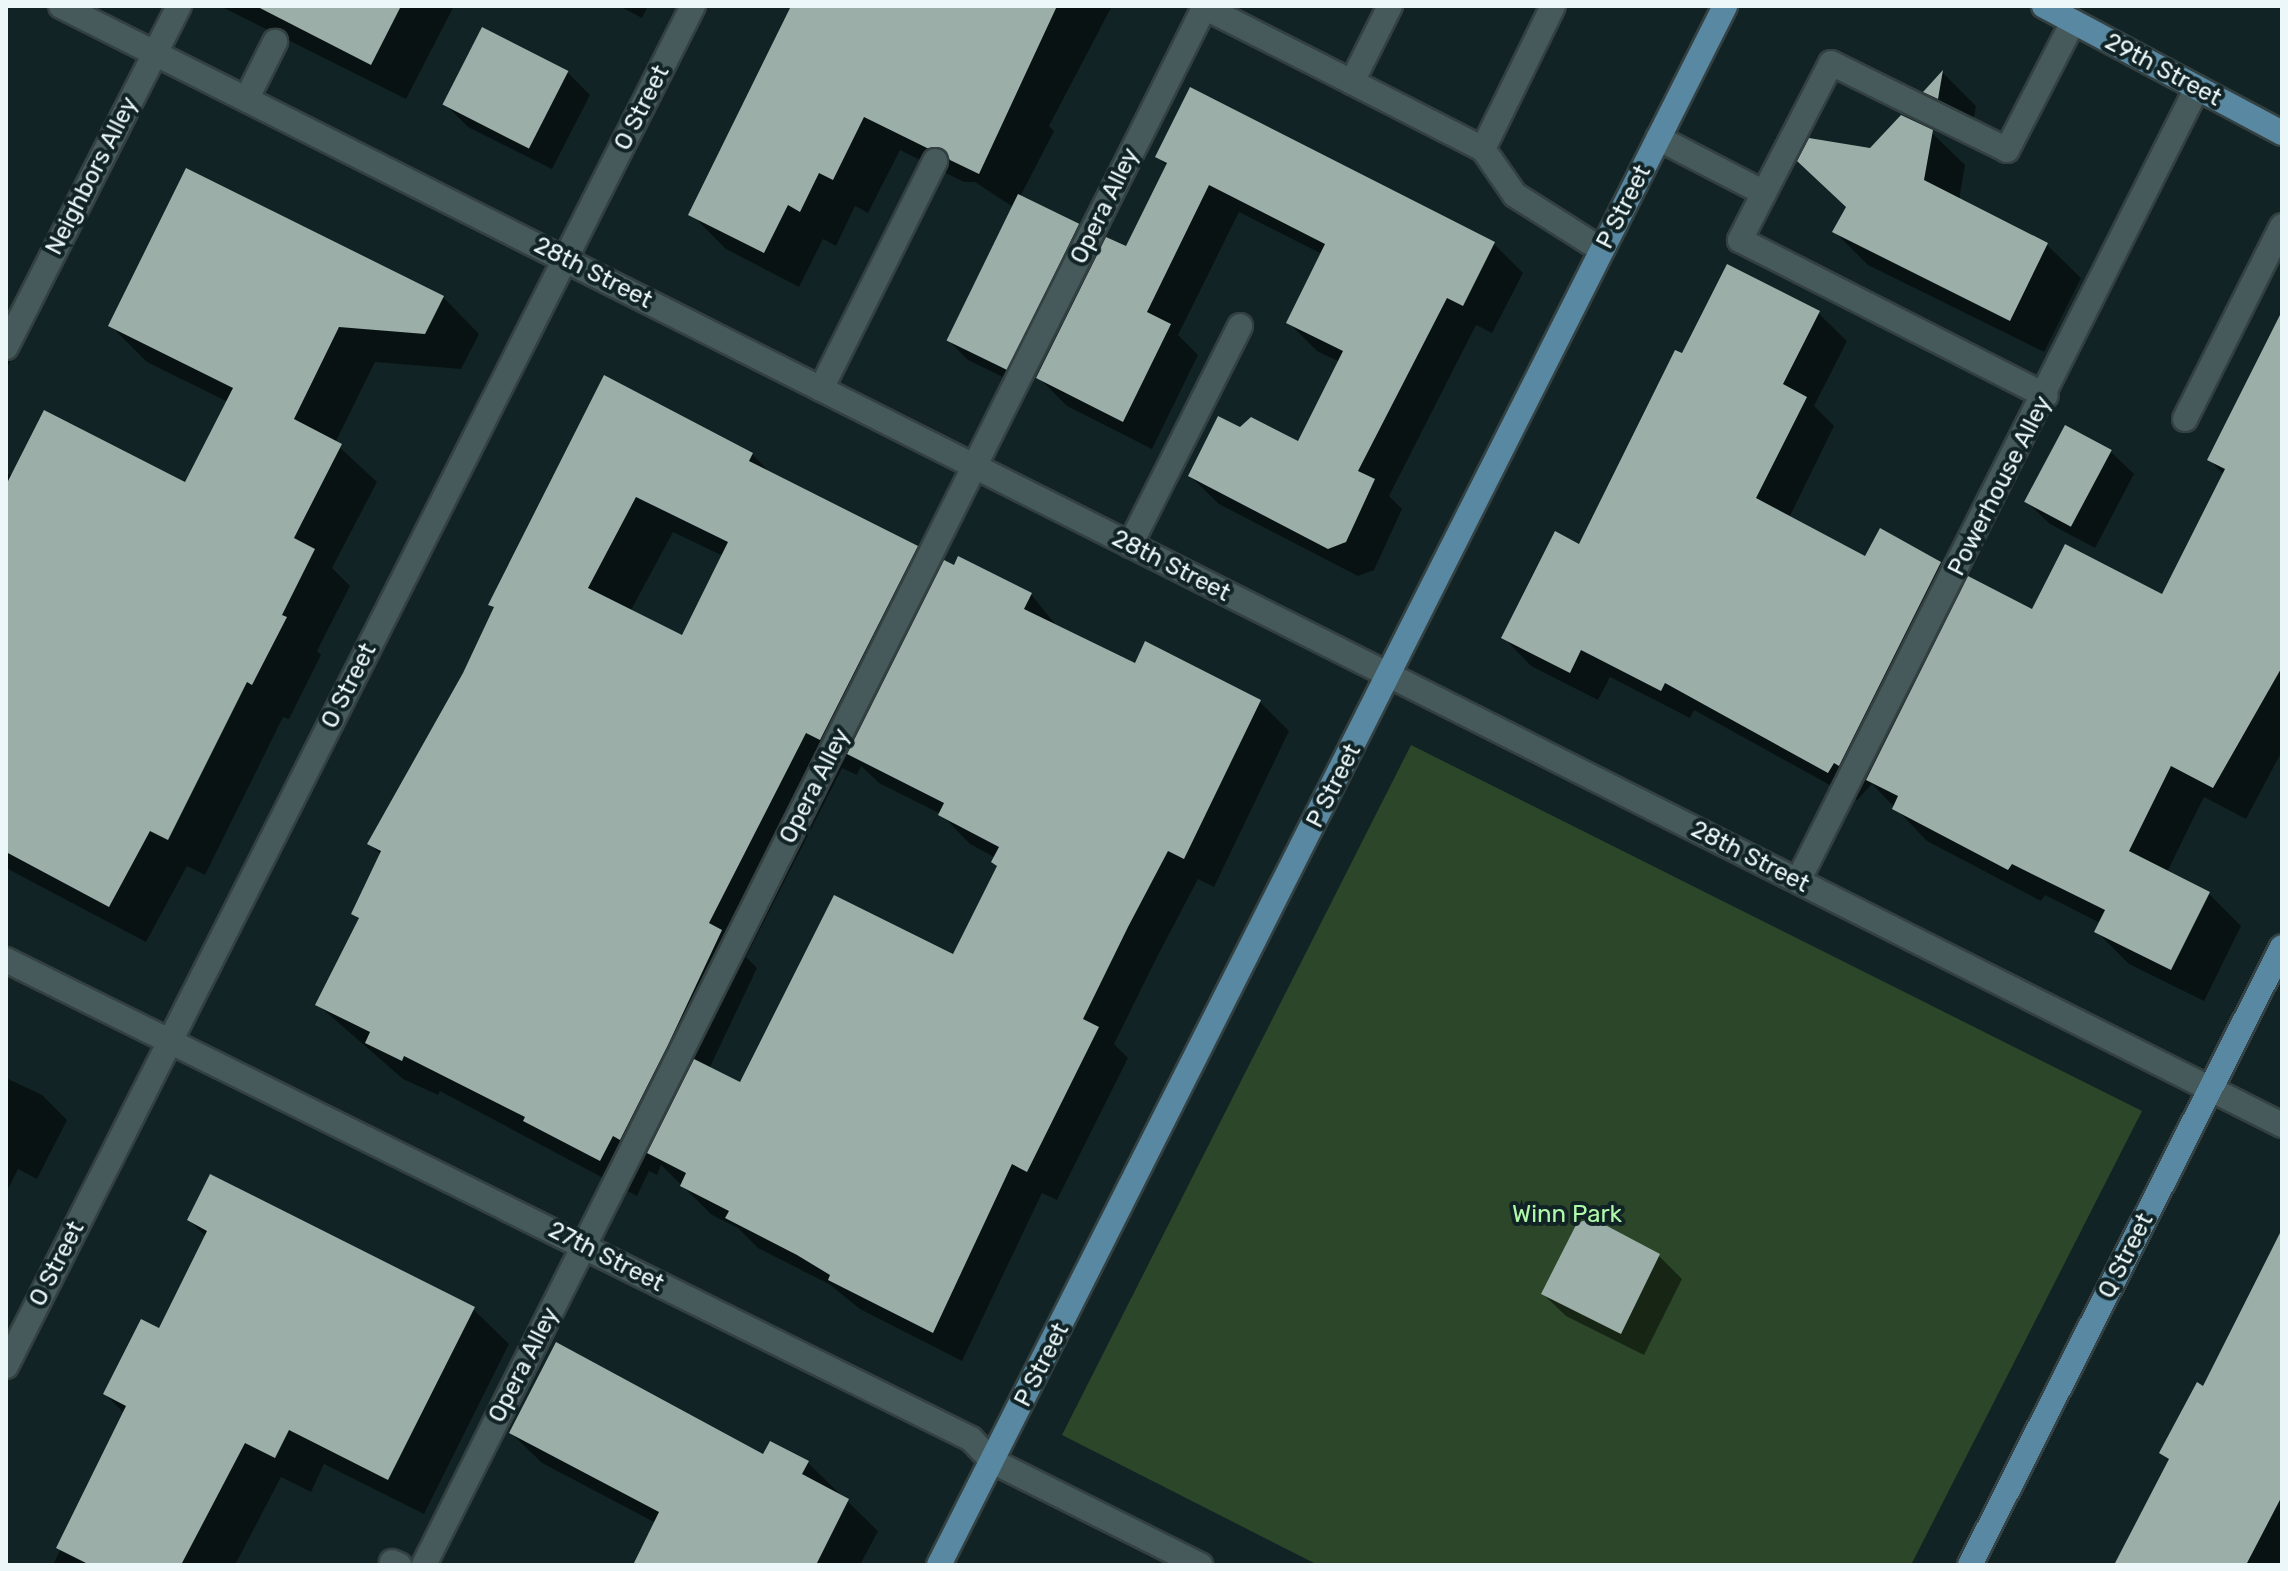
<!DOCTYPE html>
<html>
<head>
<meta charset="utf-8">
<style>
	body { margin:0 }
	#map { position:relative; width:2288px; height:1571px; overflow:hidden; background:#112325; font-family:Rubik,sans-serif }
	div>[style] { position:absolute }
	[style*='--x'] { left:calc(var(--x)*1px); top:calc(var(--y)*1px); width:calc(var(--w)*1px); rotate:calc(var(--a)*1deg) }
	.green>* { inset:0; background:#2c4629 }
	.shadow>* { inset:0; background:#0007 }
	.building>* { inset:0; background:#9baea8; transform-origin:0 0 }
	.roads { filter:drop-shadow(2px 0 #344041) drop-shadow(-2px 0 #344041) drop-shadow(0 2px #344041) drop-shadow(0 -2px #344041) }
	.minor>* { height:24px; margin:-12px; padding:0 12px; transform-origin:12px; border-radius:12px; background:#465a5c }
	.major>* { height:24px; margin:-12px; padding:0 12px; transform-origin:12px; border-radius:12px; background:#5989a2 }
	span { translate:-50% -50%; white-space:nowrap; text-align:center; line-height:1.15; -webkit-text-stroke:8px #112325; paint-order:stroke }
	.street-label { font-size:24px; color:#ebf7f8 }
	.park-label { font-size:24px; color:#b1f9aa }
	.frame { position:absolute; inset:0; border:8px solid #ebf7f8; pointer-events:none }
</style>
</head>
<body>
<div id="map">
	<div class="green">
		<i style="clip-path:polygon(1411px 745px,2142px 1111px,1911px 1565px,1318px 1565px,1062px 1435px)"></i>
	</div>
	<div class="shadow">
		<i style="clip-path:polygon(220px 6px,454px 6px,406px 99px)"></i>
		<i style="clip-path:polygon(619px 6px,648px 6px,642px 18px)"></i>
		<i style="clip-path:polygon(793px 6px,1112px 6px,1049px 126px,1054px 131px,1020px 197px,1078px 225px,1098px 245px,1023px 387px,968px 360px,948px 340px,1013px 207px,975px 182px,964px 182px,900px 150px,868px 213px,855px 206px,836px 246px,823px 239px,799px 287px,726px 249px,691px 214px)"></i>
		<i style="clip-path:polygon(567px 72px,590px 95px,552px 169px,468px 127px,445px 104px)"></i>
		<i style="clip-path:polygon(1943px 73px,1976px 106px,1971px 131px,1926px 92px)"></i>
		<i style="clip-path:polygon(1191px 90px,1494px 244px,1523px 273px,1492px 333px,1476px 325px,1389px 496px,1402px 509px,1374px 570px,1358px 576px,1219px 504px,1190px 476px,1241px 430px,1299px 443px,1340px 362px,1317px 351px,1288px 322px,1322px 254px,1239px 212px,1178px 335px,1198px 355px,1152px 449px,1067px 406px,1038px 377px,1127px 249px,1167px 166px,1157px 156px)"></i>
		<i style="clip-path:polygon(1931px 132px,1965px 165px,1959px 200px,2047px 245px,2081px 278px,2044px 352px,1868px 265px,1835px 232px,1847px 208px,1770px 134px,1801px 159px,1871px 150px)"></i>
		<i style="clip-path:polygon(443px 297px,479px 334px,461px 369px,375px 362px,335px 443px,377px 482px,332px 568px,350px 586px,317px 651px,321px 655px,289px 719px,283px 717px,205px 875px,187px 866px,146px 942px,6px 868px,6px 474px,185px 484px,228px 402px,147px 362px,111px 326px)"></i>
		<i style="clip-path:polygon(1818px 313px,1847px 341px,1814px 406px,1834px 426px,1789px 518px,1866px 559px,1881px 531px,1940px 564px,1964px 588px,2033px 612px,2163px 597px,2224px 475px,2210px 460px,2282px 315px,2282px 751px,2246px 819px,2204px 797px,2167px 872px,2209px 894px,2241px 926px,2204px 1001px,2129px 964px,2096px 931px,2100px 923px,2045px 895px,2041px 901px,1927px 841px,1872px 784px,1857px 800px,1694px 710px,1690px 718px,1610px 677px,1598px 700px,1531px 666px,1503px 637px,1580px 547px,1683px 356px)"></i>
		<i style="clip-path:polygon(6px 327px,20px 341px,6px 370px)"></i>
		<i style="clip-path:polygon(evenodd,605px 378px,752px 454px,772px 475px,916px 548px,941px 572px,1031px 594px,1058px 628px,1136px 665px,1260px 702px,1289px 731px,1214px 887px,1198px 879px,1157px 957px,1114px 1044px,1128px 1058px,1057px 1200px,1042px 1193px,962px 1361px,860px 1309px,829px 1284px,758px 1248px,738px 1228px,712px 1215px,661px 1165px,657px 1175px,649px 1171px,637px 1196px,440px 1091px,438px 1095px,403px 1079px,318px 1005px,360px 920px,353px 913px,381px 855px,370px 844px,464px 674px,495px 609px,491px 604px,605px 378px,673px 532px,723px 556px,683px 638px,630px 612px,673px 532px,605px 378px,861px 766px,879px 783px,941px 814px,970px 844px,996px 858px,999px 867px,953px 957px,741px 1085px,709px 1069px,757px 968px,746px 957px,842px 768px,857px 775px,861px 766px)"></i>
		<i style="clip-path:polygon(2065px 427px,2111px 452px,2134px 474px,2095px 548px,2050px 524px,2027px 502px)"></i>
		<i style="clip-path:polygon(6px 1078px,42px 1095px,67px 1120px,37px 1179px,18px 1169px,6px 1193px)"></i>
		<i style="clip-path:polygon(189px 1220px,473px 1309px,509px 1344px,424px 1514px,324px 1464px,311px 1492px,281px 1477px,235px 1565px,53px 1565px,125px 1414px,105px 1394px,159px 1331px,206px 1237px)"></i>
		<i style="clip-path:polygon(1592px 1220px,1659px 1256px,1682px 1279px,1644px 1355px,1566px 1316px,1543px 1294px)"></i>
		<i style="clip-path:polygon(2282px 1231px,2282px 1565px,2114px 1565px,2170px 1461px,2162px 1453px,2204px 1388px)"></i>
		<i style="clip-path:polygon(511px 1433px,807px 1462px,878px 1531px,860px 1565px,635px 1565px,656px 1523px,542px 1463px)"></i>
	</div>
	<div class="building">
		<i style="clip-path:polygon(256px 6px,401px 6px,371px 65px)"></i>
		<i style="clip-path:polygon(791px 6px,1057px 6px,979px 174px,950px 160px,942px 148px,927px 148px,864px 117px,833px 180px,819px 173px,800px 212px,788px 205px,764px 253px,688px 215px)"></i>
		<i style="left:482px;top:27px;width:97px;height:87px;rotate:27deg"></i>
		<i style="clip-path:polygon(1943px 70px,1938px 99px,1923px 92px)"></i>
		<i style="clip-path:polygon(1190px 87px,1495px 242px,1463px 306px,1447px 298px,1358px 471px,1375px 479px,1346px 542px,1328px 549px,1188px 476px,1218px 416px,1240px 427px,1251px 417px,1298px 441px,1343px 351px,1286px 323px,1325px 244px,1209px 185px,1147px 312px,1171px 324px,1123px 422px,1036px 378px,1106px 237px,1126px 246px,1167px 163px,1155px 157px)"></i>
		<i style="clip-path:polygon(1901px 115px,1933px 130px,1924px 180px,2048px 243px,2010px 321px,1832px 232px,1846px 207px,1797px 161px,1809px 138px,1870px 148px)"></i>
		<i style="clip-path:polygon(186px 168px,444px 296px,425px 334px,339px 327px,294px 419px,342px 444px,294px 538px,315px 549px,282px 615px,287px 617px,252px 685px,247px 682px,168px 840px,150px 831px,109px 907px,6px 852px,6px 485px,44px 410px,185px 482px,233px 388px,108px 326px)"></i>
		<i style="left:1018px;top:194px;width:68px;height:163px;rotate:26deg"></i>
		<i style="clip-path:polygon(1727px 264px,1820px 311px,1783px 384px,1807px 397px,1756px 498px,1865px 556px,1880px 528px,1941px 562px,1839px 766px,1834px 763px,1828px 773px,1665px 683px,1661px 691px,1581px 650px,1570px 673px,1501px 638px,1555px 531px,1579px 544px,1675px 350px,1682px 353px)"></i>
		<i style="clip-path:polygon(2282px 311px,2282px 667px,2213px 788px,2171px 766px,2129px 851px,2210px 892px,2171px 970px,2094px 932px,2105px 910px,2012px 864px,2008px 870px,1892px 809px,1898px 796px,1866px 780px,1968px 576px,2032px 609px,2065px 544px,2162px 594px,2225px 469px,2207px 460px)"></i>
		<i style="clip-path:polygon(evenodd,604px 375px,753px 453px,749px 461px,918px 546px,820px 740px,806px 733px,709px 923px,722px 930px,668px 1045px,620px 1140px,613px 1136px,600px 1161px,523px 1121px,525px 1117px,404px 1056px,402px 1061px,365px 1043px,370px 1032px,315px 1005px,359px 918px,351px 914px,381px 851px,367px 844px,463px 673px,494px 607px,488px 605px,604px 375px,636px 497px,728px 542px,682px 635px,588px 588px,636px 497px)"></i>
		<i style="left:2065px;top:425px;width:53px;height:87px;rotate:28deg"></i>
		<i style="clip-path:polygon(958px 556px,1032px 593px,1024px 609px,1135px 663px,1145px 641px,1261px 700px,1184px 859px,1168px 851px,1128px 927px,1083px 1019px,1099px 1027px,1027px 1172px,1012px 1164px,933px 1333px,828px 1280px,830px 1275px,797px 1255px,725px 1218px,729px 1211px,680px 1186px,686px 1173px,647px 1153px,694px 1059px,740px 1082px,834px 895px,953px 954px,997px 866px,991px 862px,999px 847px,938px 815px,944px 803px,847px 754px,944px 560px,954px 565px)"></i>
		<i style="clip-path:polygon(210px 1174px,475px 1307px,388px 1480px,289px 1430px,275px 1458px,245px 1443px,181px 1565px,90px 1565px,56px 1548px,126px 1406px,103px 1394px,141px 1319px,159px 1328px,207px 1231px,187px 1220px)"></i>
		<i style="clip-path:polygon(1592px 1218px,1660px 1254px,1621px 1334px,1541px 1294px,1577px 1223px)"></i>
		<i style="clip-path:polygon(2282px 1229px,2282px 1496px,2246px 1565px,2114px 1565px,2169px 1459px,2159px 1453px,2197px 1382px,2203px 1386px)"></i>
		<i style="clip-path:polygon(556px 1342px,763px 1454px,770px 1441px,809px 1461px,802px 1474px,849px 1499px,816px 1565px,633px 1565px,659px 1512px,509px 1433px)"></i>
	</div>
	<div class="roads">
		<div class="minor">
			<i style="--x:61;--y:6;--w:2487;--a:26.74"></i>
			<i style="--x:1204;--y:7;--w:166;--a:26.9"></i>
			<i style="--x:1352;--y:82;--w:85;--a:-63.4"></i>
			<i style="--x:1352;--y:82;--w:147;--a:27.1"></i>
			<i style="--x:1483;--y:149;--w:56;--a:55.2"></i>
			<i style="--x:1515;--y:195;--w:103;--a:32.3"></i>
			<i style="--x:247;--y:98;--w:63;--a:-63.4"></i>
			<i style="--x:1658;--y:138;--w:119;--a:27.4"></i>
			<i style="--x:1764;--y:193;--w:53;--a:117.1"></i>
			<i style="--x:1740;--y:240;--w:343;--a:27"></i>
			<i style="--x:1483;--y:149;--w:159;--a:-63.9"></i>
			<i style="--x:1764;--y:193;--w:146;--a:-62.7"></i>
			<i style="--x:1831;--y:63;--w:196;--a:26.3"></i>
			<i style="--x:2007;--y:150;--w:144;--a:-62.7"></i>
			<i style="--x:6;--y:347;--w:382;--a:-63.1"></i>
			<i style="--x:821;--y:389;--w:255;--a:-63.4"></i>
			<i style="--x:2185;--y:419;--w:216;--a:-63.3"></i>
			<i style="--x:1130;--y:545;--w:245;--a:-63.3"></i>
			<i style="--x:1798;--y:881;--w:888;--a:-63.29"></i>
			<i style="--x:6;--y:960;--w:1077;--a:26.4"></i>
			<i style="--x:971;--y:1439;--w:30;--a:46"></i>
			<i style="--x:992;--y:1461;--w:233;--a:26.6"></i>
			<i style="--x:6;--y:1366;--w:1524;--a:-63.2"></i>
			<i style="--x:392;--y:1562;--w:8;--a:23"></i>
			<i style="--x:424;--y:1565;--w:1744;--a:-63.39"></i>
		</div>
		<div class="major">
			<i style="--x:2044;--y:6;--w:270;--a:28.1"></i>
			<i style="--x:939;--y:1565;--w:1746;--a:-63.24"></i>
			<i style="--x:1970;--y:1565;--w:692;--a:-63.21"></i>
		</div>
	</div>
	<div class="street-label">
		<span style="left:2163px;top:70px;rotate:28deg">29th Street</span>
		<span style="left:642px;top:108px;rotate:-63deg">O Street</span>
		<span style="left:92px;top:176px;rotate:-63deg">Neighbors Alley</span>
		<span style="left:1105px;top:206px;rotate:-64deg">Opera Alley</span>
		<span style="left:1624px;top:207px;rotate:-63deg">P Street</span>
		<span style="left:593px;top:273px;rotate:27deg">28th Street</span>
		<span style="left:2000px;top:486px;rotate:-63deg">Powerhouse Alley</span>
		<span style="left:1171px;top:566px;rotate:27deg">28th Street</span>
		<span style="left:349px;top:686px;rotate:-63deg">O Street</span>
		<span style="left:815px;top:786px;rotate:-63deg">Opera Alley</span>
		<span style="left:1334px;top:786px;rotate:-63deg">P Street</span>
		<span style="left:1750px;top:857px;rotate:27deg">28th Street</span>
		<span style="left:2126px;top:1256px;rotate:-63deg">Q Street</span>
		<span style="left:606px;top:1257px;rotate:27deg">27th Street</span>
		<span style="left:57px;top:1264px;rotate:-63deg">O Street</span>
		<span style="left:524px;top:1365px;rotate:-63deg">Opera Alley</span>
		<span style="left:1042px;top:1365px;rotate:-63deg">P Street</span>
	</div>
	<div class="park-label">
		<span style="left:1567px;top:1215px">Winn Park</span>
	</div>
	<div class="frame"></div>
</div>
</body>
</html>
